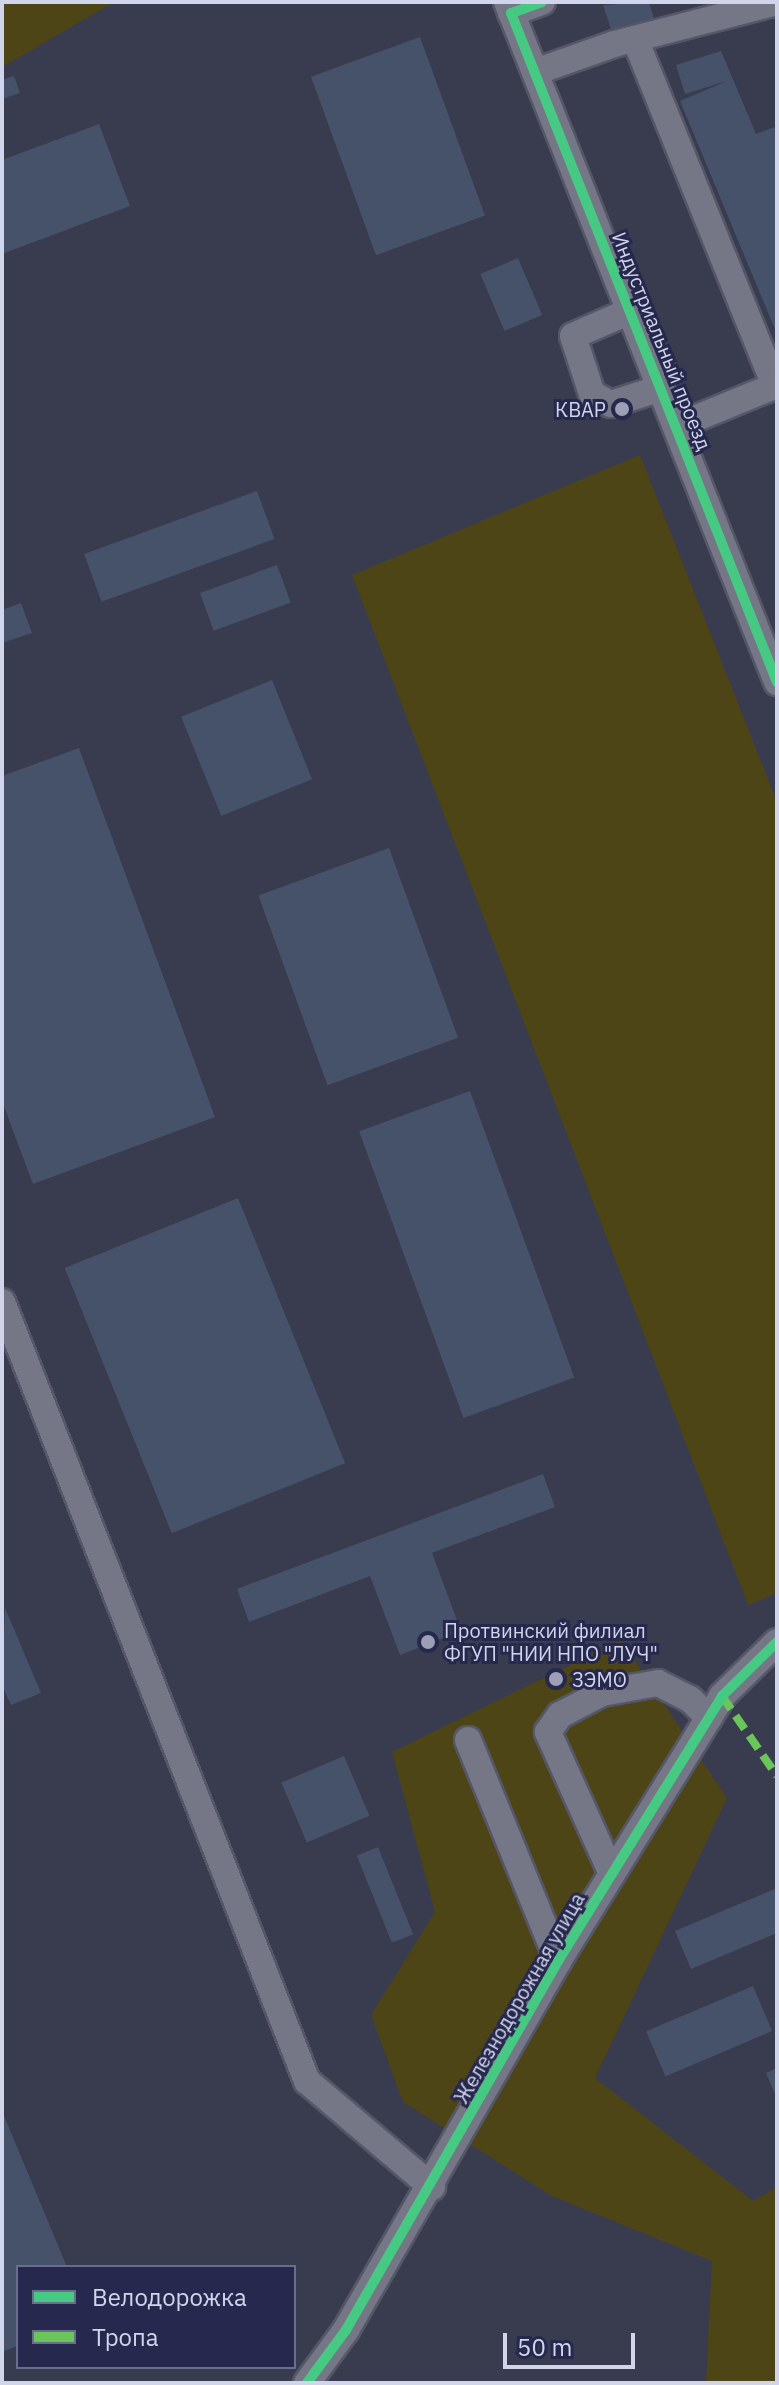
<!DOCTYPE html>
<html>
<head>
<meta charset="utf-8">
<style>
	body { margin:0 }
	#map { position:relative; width:779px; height:2385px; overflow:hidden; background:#393b4f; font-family:"IBM Plex Sans",sans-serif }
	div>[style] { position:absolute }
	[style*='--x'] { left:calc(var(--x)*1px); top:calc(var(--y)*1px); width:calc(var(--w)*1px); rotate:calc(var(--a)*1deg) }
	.green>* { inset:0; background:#4e4517 }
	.building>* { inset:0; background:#46526a; transform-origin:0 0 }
	.roads { filter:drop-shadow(2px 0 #555768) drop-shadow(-2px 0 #555768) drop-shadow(0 2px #555768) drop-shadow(0 -2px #555768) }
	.minor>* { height:26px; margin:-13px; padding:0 13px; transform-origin:13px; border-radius:13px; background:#757786 }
	.quiet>* { height:8px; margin-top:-4px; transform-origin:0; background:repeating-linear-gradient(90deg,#6ac65a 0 16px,transparent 0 24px) }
	.cycleway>* { height:10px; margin:-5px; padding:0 5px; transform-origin:5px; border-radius:5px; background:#46c982 }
	.dots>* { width:22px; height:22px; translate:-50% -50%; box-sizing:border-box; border:4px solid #26294d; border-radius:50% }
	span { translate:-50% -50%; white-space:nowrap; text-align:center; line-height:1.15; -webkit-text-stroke:6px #26294d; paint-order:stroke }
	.street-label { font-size:20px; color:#d1d5ec }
	.poi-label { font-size:20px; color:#d1d5ec }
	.right { translate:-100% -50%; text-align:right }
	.left { translate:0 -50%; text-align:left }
	.frame { position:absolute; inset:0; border:4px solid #d1d5ec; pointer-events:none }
	.legend { position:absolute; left:16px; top:2265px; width:280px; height:104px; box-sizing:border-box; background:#26294d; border:2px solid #6a6e8d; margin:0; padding:10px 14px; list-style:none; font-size:24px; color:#d1d5ec }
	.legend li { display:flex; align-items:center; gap:16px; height:40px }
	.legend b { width:40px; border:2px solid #6a6e8d }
	.scale { position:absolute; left:503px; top:2333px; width:132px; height:36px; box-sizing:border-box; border:4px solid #d1d5ec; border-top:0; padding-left:10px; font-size:24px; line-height:28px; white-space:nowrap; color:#d1d5ec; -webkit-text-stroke:6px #26294d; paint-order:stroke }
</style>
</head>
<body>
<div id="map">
	<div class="green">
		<i style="clip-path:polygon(2px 2px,114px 2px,2px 67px)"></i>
		<i style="clip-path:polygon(640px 455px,777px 802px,777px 1593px,748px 1605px,352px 575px)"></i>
		<i style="clip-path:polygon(621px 1640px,727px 1798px,595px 2078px,753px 2201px,777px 2187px,777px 2383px,706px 2383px,712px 2261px,552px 2196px,403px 2102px,371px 2015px,435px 1912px,392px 1752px)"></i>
	</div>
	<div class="building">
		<i style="clip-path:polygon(649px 2px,655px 22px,613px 35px,603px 5px)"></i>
		<i style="left:420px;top:37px;width:190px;height:116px;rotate:70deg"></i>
		<i style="clip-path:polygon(721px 51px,756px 134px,774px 127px,777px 135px,777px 334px,680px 101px,727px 81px,685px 94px,676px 65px)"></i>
		<i style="clip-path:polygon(14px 76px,20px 93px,2px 99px,2px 80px)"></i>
		<i style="clip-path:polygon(99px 124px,130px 206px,2px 254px,2px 160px)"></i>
		<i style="left:518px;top:258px;width:62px;height:41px;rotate:67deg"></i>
		<i style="left:257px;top:491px;width:51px;height:184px;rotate:70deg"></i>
		<i style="left:277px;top:565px;width:40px;height:82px;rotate:70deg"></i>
		<i style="clip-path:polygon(21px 603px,32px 633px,2px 643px,2px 610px)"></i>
		<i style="left:272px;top:680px;width:107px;height:98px;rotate:68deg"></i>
		<i style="clip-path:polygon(79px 748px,215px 1117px,33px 1184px,2px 1101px,2px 776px)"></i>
		<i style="left:389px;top:848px;width:202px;height:139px;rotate:70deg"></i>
		<i style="left:470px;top:1091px;width:305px;height:118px;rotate:70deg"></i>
		<i style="left:238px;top:1198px;width:286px;height:187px;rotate:68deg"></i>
		<i style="clip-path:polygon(543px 1474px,555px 1507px,432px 1553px,461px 1631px,400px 1655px,370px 1576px,249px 1622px,237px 1589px)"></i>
		<i style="clip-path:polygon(5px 1608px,41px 1693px,11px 1705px,2px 1685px)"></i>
		<i style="left:344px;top:1756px;width:65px;height:68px;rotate:67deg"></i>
		<i style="left:378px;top:1847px;width:94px;height:23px;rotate:68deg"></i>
		<i style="clip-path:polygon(777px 1888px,777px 1933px,691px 1969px,675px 1931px)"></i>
		<i style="left:753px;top:1986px;width:49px;height:116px;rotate:67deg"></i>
		<i style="clip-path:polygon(777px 2068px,777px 2099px,766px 2073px)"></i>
		<i style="clip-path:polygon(2px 2111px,67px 2267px,18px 2267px,18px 2346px,2px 2352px)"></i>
	</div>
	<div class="roads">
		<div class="minor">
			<i style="--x:507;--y:2;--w:732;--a:68.34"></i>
			<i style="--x:511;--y:13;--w:33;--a:-20"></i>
			<i style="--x:635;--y:39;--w:374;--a:68"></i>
			<i style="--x:535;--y:72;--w:84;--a:-19.5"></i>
			<i style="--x:614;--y:44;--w:168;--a:-14.4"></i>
			<i style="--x:630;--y:311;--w:62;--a:156.3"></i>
			<i style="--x:573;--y:336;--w:61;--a:71.9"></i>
			<i style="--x:592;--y:394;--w:21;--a:28"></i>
			<i style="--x:611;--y:404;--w:52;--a:-17.7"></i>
			<i style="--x:677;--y:426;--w:108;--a:-22.3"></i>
			<i style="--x:2;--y:1302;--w:837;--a:68.62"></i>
			<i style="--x:307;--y:2081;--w:164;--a:40.3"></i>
			<i style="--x:468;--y:1740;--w:239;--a:67.8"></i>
			<i style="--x:612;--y:1874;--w:156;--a:-114.3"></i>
			<i style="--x:548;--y:1732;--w:21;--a:-55"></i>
			<i style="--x:560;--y:1715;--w:47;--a:-27.6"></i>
			<i style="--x:602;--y:1693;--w:57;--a:-10.1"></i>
			<i style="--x:658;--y:1683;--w:36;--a:27"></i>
			<i style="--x:690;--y:1699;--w:27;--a:45"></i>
			<i style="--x:307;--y:2383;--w:66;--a:-53.7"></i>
			<i style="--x:346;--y:2330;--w:426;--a:-60.1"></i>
			<i style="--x:558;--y:1961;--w:312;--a:-58.2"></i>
			<i style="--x:722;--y:1696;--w:77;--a:-44.5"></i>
		</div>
	</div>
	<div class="quiet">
		<i style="--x:722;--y:1696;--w:97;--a:55.5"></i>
	</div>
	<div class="cycleway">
		<i style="--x:542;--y:2;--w:33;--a:160"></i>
		<i style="--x:511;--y:13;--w:720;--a:68.32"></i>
		<i style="--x:307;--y:2383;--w:66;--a:-53.7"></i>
		<i style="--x:346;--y:2330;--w:426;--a:-60.1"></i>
		<i style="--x:558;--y:1961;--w:312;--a:-58.2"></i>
		<i style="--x:722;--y:1696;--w:77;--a:-44.5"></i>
	</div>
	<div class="dots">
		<i style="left:622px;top:409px;background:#9c9fb5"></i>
		<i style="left:428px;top:1642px;background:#9c9fb5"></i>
		<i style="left:556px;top:1679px;background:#9c9fb5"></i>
	</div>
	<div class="street-label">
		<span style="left:662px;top:341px;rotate:68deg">Индустриальный проезд</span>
		<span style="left:519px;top:1998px;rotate:-60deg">Железнодорожная улица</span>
	</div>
	<div class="poi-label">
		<span class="right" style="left:606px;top:409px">КВАР</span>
		<span class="left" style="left:444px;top:1642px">Протвинский филиал<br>ФГУП "НИИ НПО "ЛУЧ"</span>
		<span class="left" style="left:572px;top:1679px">ЗЭМО</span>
	</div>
	<div class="frame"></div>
	<ul class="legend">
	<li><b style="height:10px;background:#46c982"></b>Велодорожка</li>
	<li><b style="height:10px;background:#6ac65a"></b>Тропа</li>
	</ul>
	<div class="scale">50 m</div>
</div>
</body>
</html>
